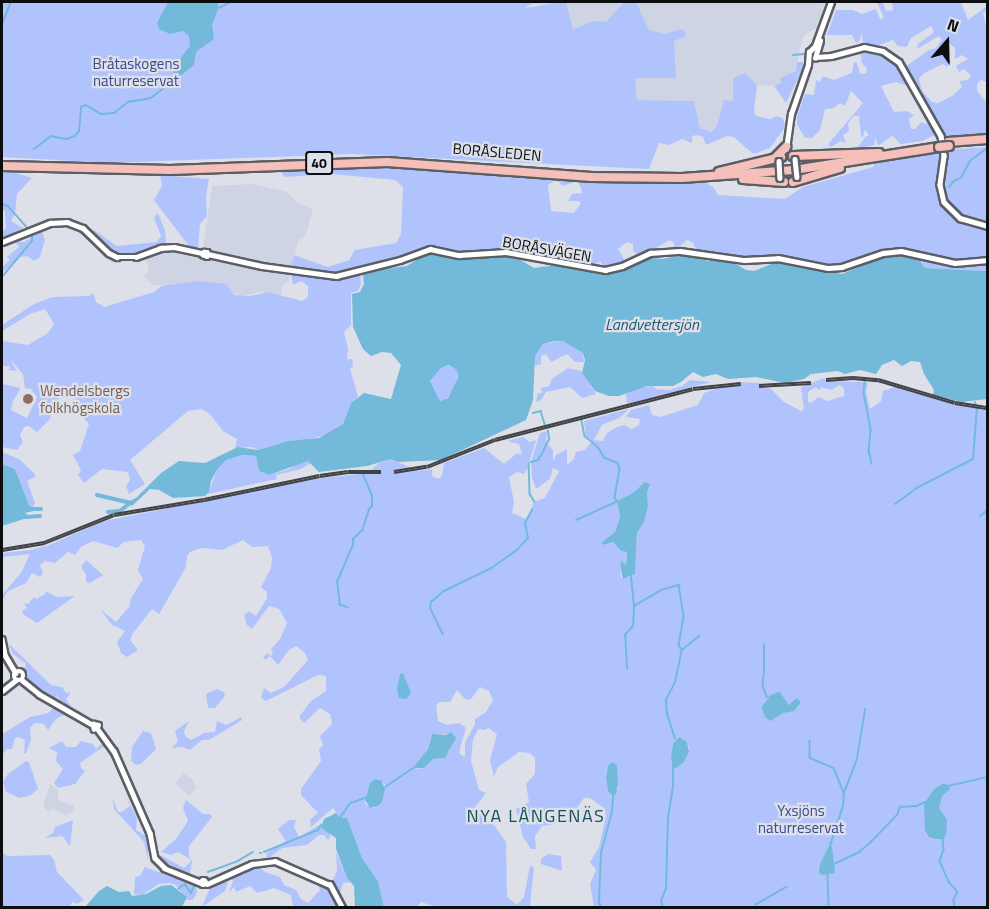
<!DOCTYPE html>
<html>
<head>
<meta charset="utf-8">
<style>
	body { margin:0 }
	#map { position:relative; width:989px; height:909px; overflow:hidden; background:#dde0e8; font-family:"Titillium Web",sans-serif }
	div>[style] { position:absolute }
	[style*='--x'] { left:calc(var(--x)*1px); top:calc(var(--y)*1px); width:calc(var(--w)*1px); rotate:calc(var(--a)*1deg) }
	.built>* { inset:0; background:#ced4e3 }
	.green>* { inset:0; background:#b1c3fd }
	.water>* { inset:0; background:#73b9d9 }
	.stream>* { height:1.5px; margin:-0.75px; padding:0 0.75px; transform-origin:0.75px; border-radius:0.75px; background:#73b9d9 }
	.river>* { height:4px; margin:-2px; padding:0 2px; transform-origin:2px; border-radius:2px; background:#73b9d9 }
	.roads { filter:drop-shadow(2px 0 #5b5e65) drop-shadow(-2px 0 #5b5e65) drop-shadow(0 2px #5b5e65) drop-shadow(0 -2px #5b5e65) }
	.tertiary>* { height:4.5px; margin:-2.25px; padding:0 2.25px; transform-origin:2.25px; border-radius:2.25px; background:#fff }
	.tertiary>.ring { margin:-2.25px; padding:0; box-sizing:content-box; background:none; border:4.5px solid #fff; border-radius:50% }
	.motorway>* { height:8px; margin:-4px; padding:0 4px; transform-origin:4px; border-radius:4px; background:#f5c0ba }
	.rail>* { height:4px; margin-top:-2px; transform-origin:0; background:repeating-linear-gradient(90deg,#dde0e8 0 4.5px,#414246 0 9px); box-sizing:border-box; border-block:2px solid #414246 }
	.bridges { filter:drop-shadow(2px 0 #5b5e65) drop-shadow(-2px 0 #5b5e65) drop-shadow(0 2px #5b5e65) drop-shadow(0 -2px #5b5e65) }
	.tertiary-bridge>* { height:4.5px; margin:-2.25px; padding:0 2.25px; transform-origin:2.25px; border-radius:2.25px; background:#fff }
	.motorway-bridge>* { height:8px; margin:-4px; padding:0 4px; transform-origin:4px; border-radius:4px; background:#f5c0ba }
	.dots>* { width:16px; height:16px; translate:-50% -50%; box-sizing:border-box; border:3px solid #dde0e8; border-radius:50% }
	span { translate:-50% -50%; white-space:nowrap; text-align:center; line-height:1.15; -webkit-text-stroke:4.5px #dde0e8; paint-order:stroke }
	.shield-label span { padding:2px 4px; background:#dde0e8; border:2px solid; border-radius:4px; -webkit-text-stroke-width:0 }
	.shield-label { font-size:14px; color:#0c0d0f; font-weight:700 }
	.park-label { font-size:15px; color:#3a4a8f }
	.street-label { font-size:15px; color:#0c0d0f }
	.education-label { font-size:15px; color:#785e54 }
	.left { translate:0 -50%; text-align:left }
	.water-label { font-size:16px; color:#225a71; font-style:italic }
	.quarter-label { font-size:18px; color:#17525a; letter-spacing:1.5px }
	.frame { position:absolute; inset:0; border:3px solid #0c0d0f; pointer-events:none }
	.north { position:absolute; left:917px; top:12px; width:60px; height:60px; -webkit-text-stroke:4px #dde0e8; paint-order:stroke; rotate:20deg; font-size:16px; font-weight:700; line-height:24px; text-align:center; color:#0c0d0f }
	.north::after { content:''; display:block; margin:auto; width:21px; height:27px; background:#0c0d0f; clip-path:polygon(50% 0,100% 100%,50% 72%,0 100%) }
</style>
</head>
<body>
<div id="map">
	<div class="built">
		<i style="clip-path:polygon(533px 2px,624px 2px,606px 22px,584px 24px,573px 29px,554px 4px,534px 4px,525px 9px)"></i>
		<i style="clip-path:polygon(636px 2px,825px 2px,816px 28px,805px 35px,801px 43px,796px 71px,780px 78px,781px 83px,774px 86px,757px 85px,745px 73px,733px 78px,733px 101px,723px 103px,717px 126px,711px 132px,700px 128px,694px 101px,637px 100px,634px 78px,676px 78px,674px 40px,680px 29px,666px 34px,648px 30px)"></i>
		<i style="clip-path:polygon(252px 184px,287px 192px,298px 203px,313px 209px,306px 234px,298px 241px,288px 282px,282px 286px,281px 296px,262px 292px,241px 296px,229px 292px,228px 287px,153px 285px,143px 276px,149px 271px,146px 257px,164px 251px,199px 257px,203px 248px,212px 186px)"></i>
		<i style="clip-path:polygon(184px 773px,193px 780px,196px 788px,189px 796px,175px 783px)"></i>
		<i style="clip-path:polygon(50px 784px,58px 790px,58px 800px,75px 806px,72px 812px,66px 816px,53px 809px,49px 812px,43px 806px)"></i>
	</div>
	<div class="green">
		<i style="clip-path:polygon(2px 2px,533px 2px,525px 8px,560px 2px,566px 2px,573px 29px,593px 21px,606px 22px,624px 2px,636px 2px,649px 30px,666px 34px,680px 29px,684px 31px,686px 36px,674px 41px,676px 78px,635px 78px,637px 100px,694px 101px,700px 128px,711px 132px,717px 126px,724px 100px,733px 101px,733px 78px,745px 73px,757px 85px,754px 111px,756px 116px,770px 119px,776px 116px,783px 118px,785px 127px,770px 148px,757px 153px,752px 153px,734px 137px,727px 136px,706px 145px,703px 137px,698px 135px,692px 136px,692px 143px,682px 139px,669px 145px,659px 143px,649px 169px,352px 154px,110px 163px,2px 157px)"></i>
		<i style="clip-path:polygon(evenodd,877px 2px,883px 2px,886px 11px,893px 10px,892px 2px,961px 2px,968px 20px,987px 6px,987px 11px,983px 12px,987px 31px,987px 82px,981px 80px,977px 84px,977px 91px,987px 103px,987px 135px,947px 139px,943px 130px,939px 128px,937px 134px,922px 141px,901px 144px,892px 136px,881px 144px,878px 145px,875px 138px,874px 145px,860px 148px,858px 147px,865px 137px,869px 135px,865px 130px,863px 137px,861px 136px,859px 116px,853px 116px,848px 124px,849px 131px,843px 135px,846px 143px,841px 141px,831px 147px,828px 145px,830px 142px,863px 103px,851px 91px,845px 106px,840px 103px,834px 108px,825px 109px,820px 130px,812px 138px,805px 138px,797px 124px,797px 117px,805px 94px,814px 95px,816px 80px,820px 82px,823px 76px,834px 80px,852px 73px,854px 62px,857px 63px,860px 74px,866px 73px,867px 69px,862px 63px,860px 50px,884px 56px,902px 69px,929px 50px,936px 48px,942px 40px,939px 36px,917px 49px,918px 44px,934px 32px,931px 26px,911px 38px,907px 47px,898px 46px,893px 40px,877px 46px,863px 44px,862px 33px,859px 42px,856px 43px,852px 35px,827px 35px,836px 10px,853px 10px,862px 14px,876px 9px,880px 19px,884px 18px,877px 2px,949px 43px,955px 48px,955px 59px,962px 55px,968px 59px,956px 66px,959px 72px,964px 69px,971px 75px,968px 80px,959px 81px,962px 87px,952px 96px,938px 103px,932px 102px,922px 91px,919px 78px,926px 72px,943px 64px,947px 67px,951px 62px,941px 46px,949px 43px,877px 2px,896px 82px,912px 87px,930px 120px,927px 124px,921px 122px,915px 129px,911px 129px,909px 119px,914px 115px,906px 111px,894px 112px,881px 86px,896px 82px)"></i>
		<i style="clip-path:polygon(797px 62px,803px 62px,804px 66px,786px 103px,774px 86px,781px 83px,780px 78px,796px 71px)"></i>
		<i style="clip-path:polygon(evenodd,987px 147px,987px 271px,925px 268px,922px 262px,903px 255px,902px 250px,832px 267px,786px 256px,757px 258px,697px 251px,693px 243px,687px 240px,676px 249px,671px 250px,675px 245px,672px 241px,668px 241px,649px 252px,638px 255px,633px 251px,633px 244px,627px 242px,618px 249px,625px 261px,605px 268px,600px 261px,593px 266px,584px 264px,586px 258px,578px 256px,567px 262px,519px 251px,493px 249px,461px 255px,426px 248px,405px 258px,360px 270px,361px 284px,358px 291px,351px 293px,351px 325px,344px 332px,348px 349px,347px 364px,348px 359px,352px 359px,353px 367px,350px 368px,358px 397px,351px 403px,343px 424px,326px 435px,306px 440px,288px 441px,258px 450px,252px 447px,235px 448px,237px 439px,223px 431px,210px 414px,201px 409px,188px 411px,130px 460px,145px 484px,129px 494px,126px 486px,130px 480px,128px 472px,102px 469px,84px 483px,78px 475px,81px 470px,73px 455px,80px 451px,89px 424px,73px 408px,75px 399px,66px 396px,47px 404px,51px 411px,50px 419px,37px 432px,29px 426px,24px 427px,20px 435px,23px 442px,17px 450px,2px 447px,2px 384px,21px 388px,13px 401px,11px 410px,27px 418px,37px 397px,31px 389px,25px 388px,23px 374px,9px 358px,17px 371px,9px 370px,10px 366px,3px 366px,2px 341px,28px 345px,48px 333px,54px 324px,45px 309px,30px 314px,2px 331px,2px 325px,34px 304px,53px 297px,89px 296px,93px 293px,96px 302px,104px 307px,154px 292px,162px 286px,199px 281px,226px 284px,234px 295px,251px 296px,268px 292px,302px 301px,308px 297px,308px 286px,301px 281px,293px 285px,291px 274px,307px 275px,307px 271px,291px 268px,294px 255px,328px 267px,349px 260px,355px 250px,396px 243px,401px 234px,403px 187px,395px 180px,332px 174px,285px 177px,278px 168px,371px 164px,703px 181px,714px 188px,718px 195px,785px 199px,803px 187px,873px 167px,876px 162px,939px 150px,987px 147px,556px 179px,563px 186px,577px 181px,581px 188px,582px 193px,572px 194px,568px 201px,578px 201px,581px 203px,574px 213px,551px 211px,548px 185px,556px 179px)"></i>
		<i style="clip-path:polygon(2px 169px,32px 178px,17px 194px,15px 214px,11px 221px,23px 228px,8px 236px,2px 236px,2px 230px,6px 229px,5px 211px,2px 210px)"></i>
		<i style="clip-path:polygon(160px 175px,209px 179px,206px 197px,207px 216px,200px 224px,198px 249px,189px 246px,156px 203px,154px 200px,162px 186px)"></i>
		<i style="clip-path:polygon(158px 213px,165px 231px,166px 243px,134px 254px,115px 254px,91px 233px,94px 230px,117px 246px,157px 242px,161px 236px,154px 218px)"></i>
		<i style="clip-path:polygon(42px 231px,45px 240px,40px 257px,34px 261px,27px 256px,20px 257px,2px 273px,2px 267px,10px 260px,7px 257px,19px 247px,15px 241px,24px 242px)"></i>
		<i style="clip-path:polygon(562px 340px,583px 353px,584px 362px,575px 362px,567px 354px,551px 362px,546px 354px,541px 356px,541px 364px,535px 366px,535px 356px,543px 344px)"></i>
		<i style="clip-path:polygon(452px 365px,457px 369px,457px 384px,447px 398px,440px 401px,430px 381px,441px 368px)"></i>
		<i style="clip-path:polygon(568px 368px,581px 371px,596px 394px,582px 398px,570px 387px,546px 392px,541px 400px,536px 402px,538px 393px,542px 393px,541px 388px,549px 386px,552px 379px)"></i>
		<i style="clip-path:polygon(evenodd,824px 378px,826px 381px,865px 382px,868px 383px,866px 392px,870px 409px,881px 401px,883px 391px,895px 387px,987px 411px,987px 907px,594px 907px,590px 884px,596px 870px,590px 862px,599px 847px,606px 816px,605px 809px,590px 798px,584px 798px,577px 808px,564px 811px,556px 824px,542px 826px,535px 836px,536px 849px,531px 849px,523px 837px,516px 809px,529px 802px,526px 784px,535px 774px,535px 758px,530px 753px,519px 752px,498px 767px,494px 777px,490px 760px,497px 735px,488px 727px,486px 730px,478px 729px,473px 740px,471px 761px,479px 790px,486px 793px,473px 810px,494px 825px,506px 842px,507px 897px,517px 905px,524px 897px,530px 866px,534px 867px,530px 906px,440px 908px,421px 902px,417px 907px,384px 907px,378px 881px,362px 858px,347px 818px,340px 818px,333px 808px,311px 827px,310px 820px,318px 813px,301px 795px,301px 789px,321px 761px,319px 749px,323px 745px,320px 736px,332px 724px,330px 714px,320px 708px,304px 723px,299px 717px,311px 701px,326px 691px,326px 676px,318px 675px,266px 701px,261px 698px,264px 688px,271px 693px,284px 687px,308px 660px,305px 653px,296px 646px,288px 651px,278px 665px,270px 656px,265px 660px,263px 657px,268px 653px,271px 656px,273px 653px,271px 649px,280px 639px,287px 623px,279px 609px,269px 606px,252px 629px,247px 625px,244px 615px,249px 611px,256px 616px,267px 598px,267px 592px,261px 587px,271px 568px,272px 558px,268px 546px,252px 547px,243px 540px,222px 550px,201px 548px,190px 552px,187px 556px,186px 567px,159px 614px,152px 609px,133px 633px,130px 640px,138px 650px,127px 657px,121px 653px,117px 642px,125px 631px,112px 625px,100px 609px,116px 622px,129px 607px,131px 598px,143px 579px,138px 570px,145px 546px,141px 540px,124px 542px,117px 548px,93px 541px,81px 547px,75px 555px,68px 552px,55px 563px,45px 561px,40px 565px,43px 573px,40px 577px,32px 573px,26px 583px,8px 591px,2px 600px,2px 595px,21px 573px,30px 554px,2px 557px,2px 553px,31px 550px,49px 545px,104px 521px,314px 479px,368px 473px,379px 463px,391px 459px,418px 471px,432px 469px,432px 476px,438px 479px,442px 476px,444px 463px,484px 448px,504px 464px,516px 454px,522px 454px,519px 444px,507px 441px,523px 437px,530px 442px,536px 440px,528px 467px,524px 474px,517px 472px,509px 477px,514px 502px,512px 513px,526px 519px,531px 514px,533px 502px,545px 498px,559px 471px,553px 468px,550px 479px,536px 489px,532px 477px,531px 462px,540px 433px,547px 431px,546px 442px,553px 450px,553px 461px,556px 455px,567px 449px,567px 465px,574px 459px,576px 452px,585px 450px,592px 441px,586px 436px,584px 421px,629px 409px,619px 418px,602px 425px,594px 440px,603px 441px,607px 433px,617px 427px,624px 425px,632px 429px,639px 425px,640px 419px,626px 417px,631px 410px,649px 405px,652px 415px,660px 417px,698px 405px,704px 393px,738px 382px,760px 383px,772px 390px,784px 402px,801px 411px,804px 409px,801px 387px,824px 378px,840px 385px,844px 389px,844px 396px,827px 401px,818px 397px,811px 403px,808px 402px,808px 392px,815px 387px,820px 390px,821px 387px,831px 390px,840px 385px,824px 378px,645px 482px,650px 484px,647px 492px,648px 503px,644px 522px,637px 533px,635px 573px,631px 577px,621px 578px,620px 565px,623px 562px,626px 565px,627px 552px,621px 551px,613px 542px,604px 545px,601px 543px,615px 532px,618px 524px,620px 517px,617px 501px,634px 493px,645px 482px,824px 378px,480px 687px,489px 691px,493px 700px,486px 712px,475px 719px,475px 724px,465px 743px,465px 757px,460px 754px,460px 748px,466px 728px,459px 723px,447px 725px,438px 721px,436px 705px,440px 702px,450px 702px,457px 690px,466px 700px,471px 699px,480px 687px,824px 378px,780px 692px,789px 705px,775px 719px,770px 720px,761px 710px,767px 698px,780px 692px,824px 378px,450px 734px,455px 738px,449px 752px,442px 758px,433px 759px,424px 768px,417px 769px,415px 765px,428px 749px,431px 735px,450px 734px,824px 378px,678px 737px,687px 742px,689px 747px,683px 763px,678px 766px,671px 764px,671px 757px,673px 743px,678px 737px,824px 378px,610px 763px,617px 765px,618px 789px,608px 791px,606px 773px,610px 763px,824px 378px,378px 778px,385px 785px,385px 789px,378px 806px,373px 808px,365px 804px,365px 800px,369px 787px,378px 778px)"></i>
		<i style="clip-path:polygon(690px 380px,711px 382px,627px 404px,626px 394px,638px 388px,653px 386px,656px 389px,669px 390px,682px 386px)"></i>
		<i style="clip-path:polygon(2px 452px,19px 459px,35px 474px,35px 477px,27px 481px,35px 503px,33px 508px,29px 505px,15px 469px,2px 464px)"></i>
		<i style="clip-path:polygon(241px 455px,256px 456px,259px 471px,269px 475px,290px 469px,296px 463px,308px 461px,311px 463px,301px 469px,276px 475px,277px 479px,208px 494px,217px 470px,226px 460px)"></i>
		<i style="clip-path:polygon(86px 560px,103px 575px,90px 583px,86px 582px,86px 574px,81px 567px)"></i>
		<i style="clip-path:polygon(45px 591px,57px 597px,75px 596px,37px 623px,24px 615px,22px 611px,27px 608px,24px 603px,28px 604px,34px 597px,36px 599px,45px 594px)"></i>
		<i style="clip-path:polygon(8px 643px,51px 685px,62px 687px,66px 693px,71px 692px,66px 699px,71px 707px,59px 700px,57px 695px,56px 701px,53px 699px,54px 697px,48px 697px,27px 681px,25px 663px,13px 654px)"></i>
		<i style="clip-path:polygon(217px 689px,224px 692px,225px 696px,215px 708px,208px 708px,206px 694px)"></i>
		<i style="clip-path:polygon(55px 707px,78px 719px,63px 715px,56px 719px,48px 730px,44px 724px,35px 723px,30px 728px,31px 740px,26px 753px,24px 754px,25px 740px,18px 737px,15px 738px,12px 749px,7px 749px,2px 755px,2px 734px,30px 717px,48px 713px)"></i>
		<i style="clip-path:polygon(241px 717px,242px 720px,234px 725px,209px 740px,202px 740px,190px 750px,183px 747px,172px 748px,178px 741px,175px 731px,189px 721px,184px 731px,185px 736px,191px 740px,204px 733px,215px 732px,217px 721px,226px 725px)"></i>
		<i style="clip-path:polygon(143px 731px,151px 733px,156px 749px,141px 764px,136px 765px,131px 761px,132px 747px)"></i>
		<i style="clip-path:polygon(62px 741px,66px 747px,76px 747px,81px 741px,93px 744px,96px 749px,103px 743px,106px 745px,80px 763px,81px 768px,85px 771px,75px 784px,58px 788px,54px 783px,63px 769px,56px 761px,57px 752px,49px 748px)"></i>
		<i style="clip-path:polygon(26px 761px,29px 762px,38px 789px,31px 795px,20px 798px,6px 792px,3px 782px,8px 774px)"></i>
		<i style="clip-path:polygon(126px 796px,137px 818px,136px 830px,148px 837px,148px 860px,144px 842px,114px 809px,113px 799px,118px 812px,122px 812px,130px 806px)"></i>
		<i style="clip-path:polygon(186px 800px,203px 814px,211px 814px,212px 817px,189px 846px,189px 856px,192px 862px,189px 877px,163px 866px,156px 858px,159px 855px,166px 858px,184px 868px,190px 862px,190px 859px,178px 852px,171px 855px,161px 852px,176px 839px,188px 821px,183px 808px)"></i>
		<i style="clip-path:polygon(73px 820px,70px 846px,62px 836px,45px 838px,53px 833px,55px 827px)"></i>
		<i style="clip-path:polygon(289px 820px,296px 820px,294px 827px,299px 837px,319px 825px,330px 833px,330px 837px,328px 840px,324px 835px,319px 835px,307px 845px,282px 848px,266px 860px,267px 853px,286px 841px,278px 829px)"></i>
		<i style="clip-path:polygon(336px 852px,347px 878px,352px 882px,343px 883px,340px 894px,332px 881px,337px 871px)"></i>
		<i style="clip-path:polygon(2px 853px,8px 856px,50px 855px,54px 860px,57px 872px,84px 900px,77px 904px,73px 902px,69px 907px,2px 907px)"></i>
		<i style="clip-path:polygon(548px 854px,561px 856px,562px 871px,541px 864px,541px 859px)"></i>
		<i style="clip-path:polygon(258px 865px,265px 872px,280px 877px,284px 885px,296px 890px,301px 899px,308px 903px,320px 890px,317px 882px,327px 885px,342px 907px,293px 907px,291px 895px,274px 888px,257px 893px,250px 886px,236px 892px,234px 887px,229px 892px,233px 881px,230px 876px)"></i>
		<i style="clip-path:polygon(145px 867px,196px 886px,197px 892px,193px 900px,187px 900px,176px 885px,169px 883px,159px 884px,142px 895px,134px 894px,135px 877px,140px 876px)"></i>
		<i style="clip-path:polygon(225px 881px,228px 883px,225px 891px,202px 907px,210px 888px)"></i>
	</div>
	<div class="water">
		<i style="clip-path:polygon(168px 2px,218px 2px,218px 9px,212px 25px,214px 39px,196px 52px,194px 65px,178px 78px,175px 77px,172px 69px,190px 46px,189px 36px,183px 31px,170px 34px,159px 29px,157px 23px)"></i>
		<i style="clip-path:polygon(evenodd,430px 251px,465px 260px,480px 255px,501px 254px,517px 258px,534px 268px,557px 265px,604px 275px,628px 268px,645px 257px,662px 259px,682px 255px,709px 261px,731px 261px,746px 270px,754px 271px,776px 262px,842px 274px,886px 255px,898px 254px,919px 259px,925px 268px,986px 271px,987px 399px,962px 402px,933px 395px,934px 390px,924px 374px,920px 362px,911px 361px,902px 366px,894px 360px,882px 365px,876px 374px,860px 370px,845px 374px,838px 371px,811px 374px,804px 379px,785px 383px,756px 377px,728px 379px,716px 374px,703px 377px,693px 372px,681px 382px,673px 386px,647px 386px,619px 396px,609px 396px,595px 391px,582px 373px,585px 360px,583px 353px,563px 341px,554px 341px,543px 344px,535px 356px,533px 400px,526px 420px,441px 460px,398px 462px,391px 459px,367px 466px,319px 472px,308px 461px,269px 475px,259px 471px,256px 456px,242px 455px,226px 460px,217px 470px,211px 481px,209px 492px,205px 496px,173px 498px,159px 490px,150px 489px,132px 506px,128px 502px,136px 498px,161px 473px,179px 461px,205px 463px,238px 447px,258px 450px,288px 441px,319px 438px,343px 424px,351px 403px,364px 393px,391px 399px,401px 365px,391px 353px,382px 352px,371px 356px,363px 349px,353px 327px,352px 294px,360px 292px,364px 284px,363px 275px,368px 271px,407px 266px,430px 251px,449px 365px,457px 370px,458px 378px,448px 398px,440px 401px,430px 381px,441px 368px,449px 365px)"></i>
		<i style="clip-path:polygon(2px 464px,15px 469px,29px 505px,33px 508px,33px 511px,25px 513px,30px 517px,2px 526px)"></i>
		<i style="clip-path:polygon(645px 482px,650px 484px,647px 492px,648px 506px,644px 522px,637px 533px,635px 574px,623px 579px,620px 565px,622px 561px,626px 565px,627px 552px,621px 551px,613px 542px,604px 545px,601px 543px,615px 532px,620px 517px,617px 501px,633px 493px)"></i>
		<i style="clip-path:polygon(403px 673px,411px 693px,406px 699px,399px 698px,397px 689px,400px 674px)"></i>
		<i style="clip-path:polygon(780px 692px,789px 705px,797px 698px,801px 702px,794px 711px,783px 713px,771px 721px,766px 718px,761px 708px,770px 695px)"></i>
		<i style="clip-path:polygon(451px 732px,456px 738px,445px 758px,433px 759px,424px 768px,416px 768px,415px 765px,428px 749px,432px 734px,446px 735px)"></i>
		<i style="clip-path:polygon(679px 737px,687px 742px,689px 752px,683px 763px,676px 768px,672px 766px,671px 757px,673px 743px)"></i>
		<i style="clip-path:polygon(612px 762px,617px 765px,618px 784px,616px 794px,613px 796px,608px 791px,606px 777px,608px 766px)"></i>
		<i style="clip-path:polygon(376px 779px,381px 780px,385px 789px,382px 802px,378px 806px,370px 808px,365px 800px,370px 783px)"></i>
		<i style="clip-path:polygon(942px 784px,946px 784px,950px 789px,942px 796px,939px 808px,947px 820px,946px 835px,943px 839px,936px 839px,929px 837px,925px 830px,924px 804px,934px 789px)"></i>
		<i style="clip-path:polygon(336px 813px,340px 818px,347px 818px,362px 858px,378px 881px,384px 907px,355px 907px,354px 886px,347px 878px,336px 849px,336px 838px,321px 828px,324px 819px)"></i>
		<i style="clip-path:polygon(829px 846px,832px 847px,835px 873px,822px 875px,819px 873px,820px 864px)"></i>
		<i style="clip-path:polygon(171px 885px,187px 897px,182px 907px,85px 907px,99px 891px,107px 886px,119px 892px,129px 891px,132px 896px,146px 894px,161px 886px)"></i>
	</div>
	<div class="stream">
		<i style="--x:219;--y:8;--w:13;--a:-27"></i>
		<i style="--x:2;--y:24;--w:24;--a:-68"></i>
		<i style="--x:793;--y:55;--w:11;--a:-5"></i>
		<i style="--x:34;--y:149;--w:21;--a:-37"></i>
		<i style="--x:51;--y:136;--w:16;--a:11"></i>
		<i style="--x:67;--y:139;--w:9;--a:-21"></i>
		<i style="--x:75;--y:136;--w:6;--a:-51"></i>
		<i style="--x:79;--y:131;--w:24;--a:-85"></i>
		<i style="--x:81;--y:107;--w:5;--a:-22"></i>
		<i style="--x:86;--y:105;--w:17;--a:31"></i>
		<i style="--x:101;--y:114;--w:13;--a:-4"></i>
		<i style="--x:114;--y:113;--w:18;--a:-38"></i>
		<i style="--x:128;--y:102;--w:23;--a:-10"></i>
		<i style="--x:151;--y:98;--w:31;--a:-38"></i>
		<i style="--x:949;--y:187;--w:8;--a:-50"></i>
		<i style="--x:954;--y:181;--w:8;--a:-23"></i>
		<i style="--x:961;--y:178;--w:19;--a:-62"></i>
		<i style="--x:970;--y:161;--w:21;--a:-37"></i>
		<i style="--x:2;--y:204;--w:6;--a:18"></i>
		<i style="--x:8;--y:206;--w:31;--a:48"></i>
		<i style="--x:2;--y:277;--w:47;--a:-50.2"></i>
		<i style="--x:32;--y:241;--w:8;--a:-90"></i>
		<i style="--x:865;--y:382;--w:11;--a:95"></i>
		<i style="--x:864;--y:393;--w:38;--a:79"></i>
		<i style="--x:871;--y:430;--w:21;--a:95"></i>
		<i style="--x:869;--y:451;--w:13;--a:77"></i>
		<i style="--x:975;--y:402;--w:4;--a:63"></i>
		<i style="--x:533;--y:413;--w:8;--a:-14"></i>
		<i style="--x:541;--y:411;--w:14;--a:73"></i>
		<i style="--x:582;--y:421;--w:15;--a:79"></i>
		<i style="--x:585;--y:436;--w:17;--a:40"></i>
		<i style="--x:598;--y:447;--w:13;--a:58"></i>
		<i style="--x:605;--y:458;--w:14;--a:21"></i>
		<i style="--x:618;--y:463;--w:6;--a:72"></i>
		<i style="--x:620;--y:469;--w:29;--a:100"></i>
		<i style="--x:615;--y:498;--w:4;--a:56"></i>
		<i style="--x:531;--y:462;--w:7;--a:-16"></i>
		<i style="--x:538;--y:460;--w:7;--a:-56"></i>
		<i style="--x:542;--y:454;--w:17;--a:-65"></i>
		<i style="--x:549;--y:439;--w:8;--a:-97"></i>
		<i style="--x:529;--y:463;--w:31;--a:88"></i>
		<i style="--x:530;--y:494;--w:9;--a:58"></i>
		<i style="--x:895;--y:504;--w:27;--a:-36"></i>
		<i style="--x:917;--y:488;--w:63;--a:-27.4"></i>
		<i style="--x:973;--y:459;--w:52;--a:-85.6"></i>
		<i style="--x:980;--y:516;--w:10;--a:-37"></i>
		<i style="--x:576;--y:520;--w:44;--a:-24.2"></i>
		<i style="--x:634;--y:606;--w:34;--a:-30"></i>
		<i style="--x:664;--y:589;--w:16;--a:-15"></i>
		<i style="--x:679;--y:585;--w:32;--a:81"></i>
		<i style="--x:684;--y:617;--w:28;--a:100"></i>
		<i style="--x:679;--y:645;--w:6;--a:59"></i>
		<i style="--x:348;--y:608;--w:9;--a:-159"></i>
		<i style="--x:340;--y:605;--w:23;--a:-97"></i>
		<i style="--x:337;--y:582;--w:40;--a:-66.6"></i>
		<i style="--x:353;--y:545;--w:6;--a:-90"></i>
		<i style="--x:353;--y:539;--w:12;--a:-42"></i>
		<i style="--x:362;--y:531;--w:23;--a:-72"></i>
		<i style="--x:369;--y:509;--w:4;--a:-45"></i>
		<i style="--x:372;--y:506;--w:10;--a:-90"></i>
		<i style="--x:372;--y:496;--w:25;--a:-113"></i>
		<i style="--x:443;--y:635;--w:30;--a:-116"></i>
		<i style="--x:430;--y:608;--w:6;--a:-81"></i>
		<i style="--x:431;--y:602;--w:17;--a:-40"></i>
		<i style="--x:444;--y:591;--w:51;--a:-25.6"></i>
		<i style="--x:490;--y:569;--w:33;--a:-35"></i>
		<i style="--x:517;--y:550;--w:16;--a:-47"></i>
		<i style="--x:528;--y:538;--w:15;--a:-101"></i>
		<i style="--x:525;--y:523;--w:15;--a:-62"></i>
		<i style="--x:627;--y:669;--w:34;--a:-93"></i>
		<i style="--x:625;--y:635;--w:12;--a:-48"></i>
		<i style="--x:633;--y:626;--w:20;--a:-87"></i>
		<i style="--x:634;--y:606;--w:29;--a:-96"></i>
		<i style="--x:764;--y:674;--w:29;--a:-90"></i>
		<i style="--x:764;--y:676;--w:10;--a:96"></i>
		<i style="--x:763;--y:686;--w:12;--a:70"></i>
		<i style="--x:675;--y:739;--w:25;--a:-108"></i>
		<i style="--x:667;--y:715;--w:15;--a:-94"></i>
		<i style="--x:666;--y:700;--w:20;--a:-63"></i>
		<i style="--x:675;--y:682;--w:33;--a:-78"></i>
		<i style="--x:682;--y:650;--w:22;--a:-39"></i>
		<i style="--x:810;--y:741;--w:17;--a:90"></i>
		<i style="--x:810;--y:758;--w:26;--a:23"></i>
		<i style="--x:834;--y:768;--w:27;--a:68"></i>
		<i style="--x:948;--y:786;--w:41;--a:-12.7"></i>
		<i style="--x:385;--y:787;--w:36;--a:-34"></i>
		<i style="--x:347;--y:807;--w:6;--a:-45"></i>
		<i style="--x:351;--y:803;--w:15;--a:-20"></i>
		<i style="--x:340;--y:818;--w:11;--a:-56"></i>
		<i style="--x:943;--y:839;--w:11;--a:85"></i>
		<i style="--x:944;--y:850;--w:12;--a:110"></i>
		<i style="--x:940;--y:861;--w:23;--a:67"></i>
		<i style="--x:949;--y:882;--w:13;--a:48"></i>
		<i style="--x:958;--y:892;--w:9;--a:117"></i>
		<i style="--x:954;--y:900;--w:8;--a:83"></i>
		<i style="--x:830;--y:846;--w:42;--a:-72"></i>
		<i style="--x:843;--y:806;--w:13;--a:-86"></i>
		<i style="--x:844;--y:793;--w:36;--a:-69"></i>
		<i style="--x:857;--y:759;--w:50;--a:-80.7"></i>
		<i style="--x:264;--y:852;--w:58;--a:-22.2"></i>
		<i style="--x:318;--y:830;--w:6;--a:-59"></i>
		<i style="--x:260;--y:853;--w:1;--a:0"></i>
		<i style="--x:834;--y:864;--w:26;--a:-25"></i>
		<i style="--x:858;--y:853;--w:16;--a:-40"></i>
		<i style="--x:870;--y:843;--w:39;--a:-46"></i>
		<i style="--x:897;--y:815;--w:9;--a:-69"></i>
		<i style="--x:900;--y:807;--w:17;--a:-3"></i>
		<i style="--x:917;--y:806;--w:9;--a:-27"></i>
		<i style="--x:208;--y:872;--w:32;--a:-20"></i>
		<i style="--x:238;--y:861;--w:17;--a:-31"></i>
		<i style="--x:828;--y:875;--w:33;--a:88"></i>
		<i style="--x:178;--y:889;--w:9;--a:-36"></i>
		<i style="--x:185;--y:884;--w:11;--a:56"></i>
		<i style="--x:191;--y:893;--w:8;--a:-67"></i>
		<i style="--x:194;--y:886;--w:3;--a:0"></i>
		<i style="--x:755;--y:905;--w:36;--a:-30"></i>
		<i style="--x:471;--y:908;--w:3;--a:0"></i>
		<i style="--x:601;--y:908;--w:6;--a:-108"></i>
		<i style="--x:599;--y:902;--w:49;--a:-87.7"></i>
		<i style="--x:601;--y:853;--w:42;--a:-75"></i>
		<i style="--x:612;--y:812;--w:16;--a:-86"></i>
		<i style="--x:663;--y:908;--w:7;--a:-106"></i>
		<i style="--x:661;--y:901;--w:14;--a:-69"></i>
		<i style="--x:666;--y:888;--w:70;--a:-88.4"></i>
		<i style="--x:668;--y:818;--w:31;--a:-81"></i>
		<i style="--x:673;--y:787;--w:20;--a:-90"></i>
	</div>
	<div class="river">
		<i style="--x:97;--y:495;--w:32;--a:13"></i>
		<i style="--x:32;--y:509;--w:9;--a:0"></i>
		<i style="--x:108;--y:512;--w:12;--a:-5"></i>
		<i style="--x:120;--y:511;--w:14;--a:-39"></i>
		<i style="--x:26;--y:517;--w:14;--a:-4"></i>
	</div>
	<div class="roads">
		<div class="tertiary">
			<i style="--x:816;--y:57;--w:15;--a:-4"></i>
			<i style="--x:831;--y:56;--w:34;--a:-15"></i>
			<i style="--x:864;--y:47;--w:19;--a:12"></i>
			<i style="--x:883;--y:51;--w:19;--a:35"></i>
			<i style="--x:899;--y:62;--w:85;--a:60.4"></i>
			<i style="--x:941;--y:136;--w:20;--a:81"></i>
			<i style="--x:944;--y:156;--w:29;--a:98"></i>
			<i style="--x:940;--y:185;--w:17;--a:77"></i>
			<i style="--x:944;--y:202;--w:23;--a:45"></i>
			<i style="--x:960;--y:218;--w:29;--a:16"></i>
			<i style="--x:815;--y:58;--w:18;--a:-74"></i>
			<i style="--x:786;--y:149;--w:35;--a:-82"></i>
			<i style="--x:791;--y:114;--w:52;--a:-70.9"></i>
			<i style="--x:808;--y:65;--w:13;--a:-86"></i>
			<i style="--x:809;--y:52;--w:8;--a:-45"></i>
			<i style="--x:815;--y:46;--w:47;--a:-70"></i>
			<i style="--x:2;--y:242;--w:52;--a:-21.6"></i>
			<i style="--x:50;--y:223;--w:17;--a:-3"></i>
			<i style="--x:67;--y:222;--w:17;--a:21"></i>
			<i style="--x:83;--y:228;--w:36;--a:44"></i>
			<i style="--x:109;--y:253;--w:9;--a:27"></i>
			<i style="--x:117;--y:257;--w:19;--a:0"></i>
			<i style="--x:136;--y:257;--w:27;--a:-20"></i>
			<i style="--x:160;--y:248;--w:14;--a:-4"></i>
			<i style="--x:174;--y:247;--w:30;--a:12"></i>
			<i style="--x:204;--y:252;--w:3;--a:0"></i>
			<i style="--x:207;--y:252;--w:4;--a:90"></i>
			<i style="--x:207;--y:256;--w:4;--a:-166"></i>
			<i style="--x:203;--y:255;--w:3;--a:-72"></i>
			<i style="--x:208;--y:254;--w:55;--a:12.5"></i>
			<i style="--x:262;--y:266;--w:75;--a:7.7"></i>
			<i style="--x:336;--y:276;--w:66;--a:-14"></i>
			<i style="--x:400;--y:260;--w:32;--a:-20"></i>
			<i style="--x:430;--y:249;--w:30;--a:12"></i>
			<i style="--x:459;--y:255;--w:47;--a:-3.7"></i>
			<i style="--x:506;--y:252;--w:101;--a:10.3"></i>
			<i style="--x:605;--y:270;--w:17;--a:-13"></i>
			<i style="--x:622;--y:266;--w:31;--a:-25"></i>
			<i style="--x:650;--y:253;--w:30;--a:-4"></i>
			<i style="--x:680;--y:251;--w:65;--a:8"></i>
			<i style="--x:744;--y:260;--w:34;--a:-3"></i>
			<i style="--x:778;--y:258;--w:51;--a:11.3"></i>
			<i style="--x:828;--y:268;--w:14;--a:-4"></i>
			<i style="--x:842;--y:267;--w:43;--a:-18.9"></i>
			<i style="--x:883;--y:253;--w:18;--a:-6"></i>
			<i style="--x:901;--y:251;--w:55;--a:12.5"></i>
			<i style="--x:955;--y:263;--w:33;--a:-5"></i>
			<i style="--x:2;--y:639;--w:16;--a:79"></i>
			<i style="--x:5;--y:655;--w:21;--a:59"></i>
			<i class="ring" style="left:14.5px;top:671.5px;width:4.5px;height:4.5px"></i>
			<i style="--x:22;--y:680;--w:22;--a:39"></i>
			<i style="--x:39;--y:694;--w:62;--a:29.9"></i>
			<i style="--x:2;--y:691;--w:18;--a:-38"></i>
			<i style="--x:93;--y:724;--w:5;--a:11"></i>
			<i style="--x:98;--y:725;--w:3;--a:108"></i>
			<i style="--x:97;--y:728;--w:3;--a:162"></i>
			<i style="--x:94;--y:729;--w:5;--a:-101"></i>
			<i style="--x:97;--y:728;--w:29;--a:54"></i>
			<i style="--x:114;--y:751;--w:90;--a:66.3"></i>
			<i style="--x:150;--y:833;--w:25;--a:79"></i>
			<i style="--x:155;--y:858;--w:14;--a:45"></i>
			<i style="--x:164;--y:868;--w:40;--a:22"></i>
			<i class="ring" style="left:201px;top:880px;width:1.5px;height:1.5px"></i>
			<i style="--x:207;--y:884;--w:49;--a:-24"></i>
			<i style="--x:252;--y:864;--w:23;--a:-7"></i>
			<i style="--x:275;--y:861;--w:60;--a:23.6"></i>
			<i style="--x:330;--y:884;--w:27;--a:62"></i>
		</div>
		<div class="motorway">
			<i style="--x:948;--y:142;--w:40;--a:-4.3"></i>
			<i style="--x:793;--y:156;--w:86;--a:-2"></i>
			<i style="--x:775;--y:158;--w:16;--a:-45"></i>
			<i style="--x:2;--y:166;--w:168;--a:1.4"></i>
			<i style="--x:170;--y:170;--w:217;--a:-2.1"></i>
			<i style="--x:387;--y:162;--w:205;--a:4.2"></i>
			<i style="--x:591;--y:177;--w:91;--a:0.6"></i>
			<i style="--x:682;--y:178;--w:112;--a:-4.1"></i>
			<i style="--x:794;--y:170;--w:147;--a:-9"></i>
			<i style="--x:719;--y:172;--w:64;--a:-13.6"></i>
			<i style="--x:743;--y:179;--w:41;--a:4.2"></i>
			<i style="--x:793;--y:182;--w:49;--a:-16.6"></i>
		</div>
	</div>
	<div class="rail">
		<i style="--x:826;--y:380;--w:27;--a:-4"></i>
		<i style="--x:853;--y:378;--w:25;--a:5"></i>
		<i style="--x:878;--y:380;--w:80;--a:16.6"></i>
		<i style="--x:955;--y:403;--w:33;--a:9"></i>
		<i style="--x:759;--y:386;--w:52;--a:-3.3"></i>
		<i style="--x:394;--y:472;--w:33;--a:-9"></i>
		<i style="--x:427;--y:467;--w:73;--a:-21.7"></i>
		<i style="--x:495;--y:440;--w:204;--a:-14.4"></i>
		<i style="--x:693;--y:389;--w:48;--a:-5.9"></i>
		<i style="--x:2;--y:550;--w:43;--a:-9.5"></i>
		<i style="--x:44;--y:543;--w:75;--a:-21.8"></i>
		<i style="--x:114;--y:515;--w:91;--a:-9.5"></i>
		<i style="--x:204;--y:500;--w:118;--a:-11.7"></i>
		<i style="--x:320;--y:476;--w:28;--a:-8"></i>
		<i style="--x:348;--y:472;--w:33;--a:0"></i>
	</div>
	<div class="bridges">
		<div class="tertiary-bridge">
			<i style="--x:795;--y:159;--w:18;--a:84"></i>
			<i style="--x:779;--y:161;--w:17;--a:87"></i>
		</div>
		<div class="motorway-bridge">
			<i style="--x:939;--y:147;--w:10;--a:-6"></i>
		</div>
	</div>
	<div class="dots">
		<i style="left:28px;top:399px;background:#8d6e63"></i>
	</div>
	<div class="shield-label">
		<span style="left:319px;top:163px">40</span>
	</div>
	<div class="park-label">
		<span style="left:136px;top:72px">Bråtaskogens<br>naturreservat</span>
		<span style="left:801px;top:819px">Yxsjöns<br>naturreservat</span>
	</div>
	<div class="street-label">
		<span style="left:497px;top:152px;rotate:5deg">BORÅSLEDEN</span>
		<span style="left:547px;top:249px;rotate:10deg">BORÅSVÄGEN</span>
	</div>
	<div class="education-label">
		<span class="left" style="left:40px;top:399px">Wendelsbergs<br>folkhögskola</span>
	</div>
	<div class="water-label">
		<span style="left:652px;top:324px">Landvettersjön</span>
	</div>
	<div class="quarter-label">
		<span style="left:536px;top:816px">NYA LÅNGENÄS</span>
	</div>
	<div class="frame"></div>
	<div class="north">N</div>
</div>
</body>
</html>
